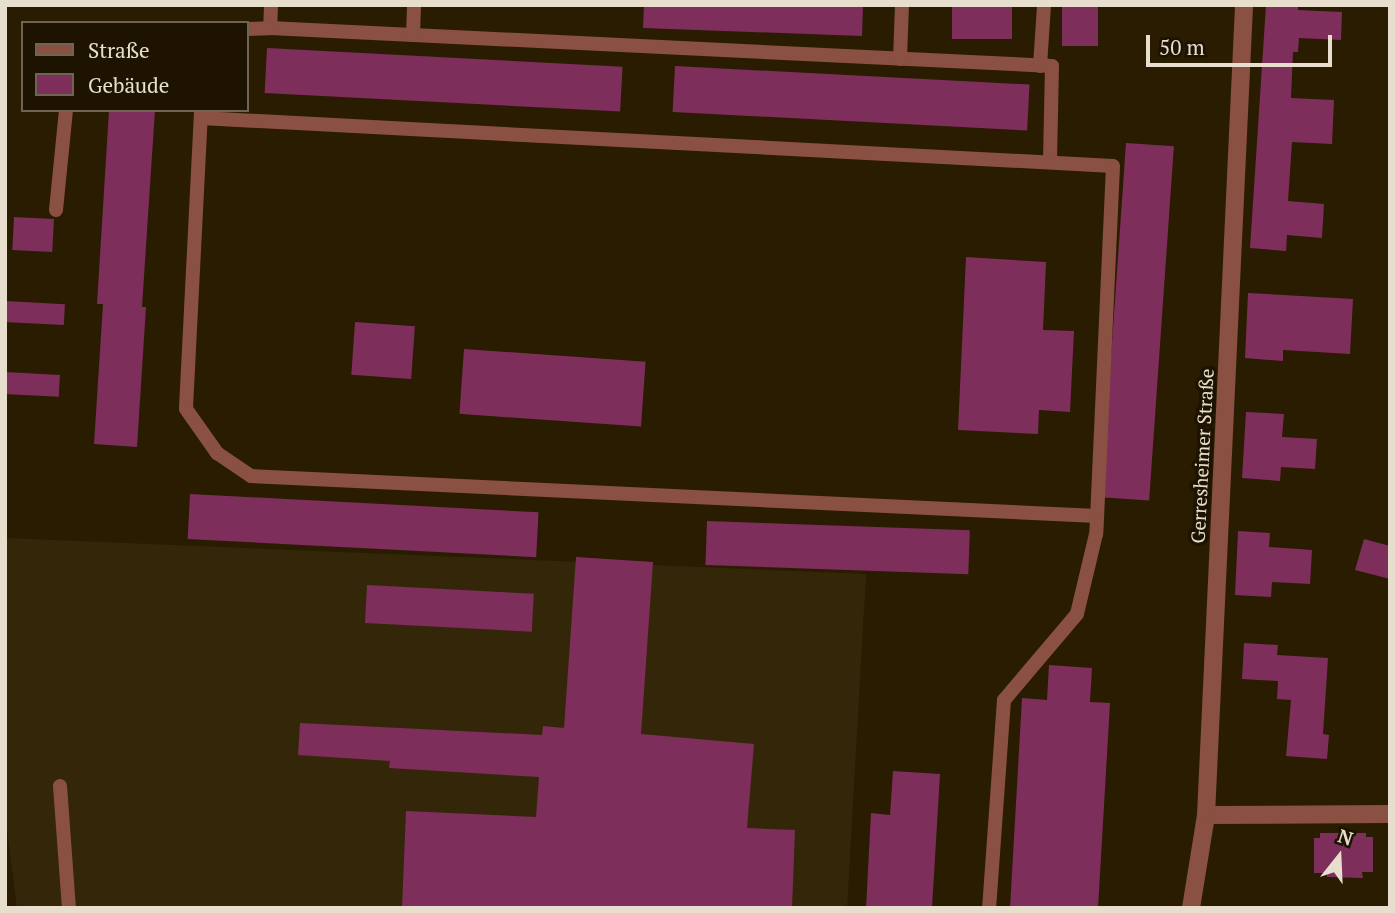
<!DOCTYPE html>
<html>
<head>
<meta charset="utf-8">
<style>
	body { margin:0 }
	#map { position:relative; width:1395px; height:913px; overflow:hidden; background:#291c00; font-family:"PT Serif",serif }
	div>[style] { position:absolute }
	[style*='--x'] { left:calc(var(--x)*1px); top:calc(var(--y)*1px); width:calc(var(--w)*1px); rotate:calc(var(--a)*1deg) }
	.built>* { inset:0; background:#342709 }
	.building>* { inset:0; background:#7e2e5b; transform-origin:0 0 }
	.lane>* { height:14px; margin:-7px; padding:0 7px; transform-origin:7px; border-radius:7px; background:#8a5041 }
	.street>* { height:18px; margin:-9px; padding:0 9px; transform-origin:9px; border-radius:9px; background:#8a5041 }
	span { translate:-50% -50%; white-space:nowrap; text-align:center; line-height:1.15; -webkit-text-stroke:7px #1d1300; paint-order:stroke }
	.street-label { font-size:19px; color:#e7decd }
	.frame { position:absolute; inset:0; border:7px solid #e7decd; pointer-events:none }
	.legend { position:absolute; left:21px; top:21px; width:228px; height:91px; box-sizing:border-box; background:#1d1300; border:2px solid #6e6452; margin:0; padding:9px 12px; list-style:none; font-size:21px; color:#e7decd }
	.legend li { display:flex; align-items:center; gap:14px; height:35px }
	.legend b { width:35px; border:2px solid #6e6452 }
	.north { position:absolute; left:1304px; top:822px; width:70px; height:70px; -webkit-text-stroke:5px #1d1300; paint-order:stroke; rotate:18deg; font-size:19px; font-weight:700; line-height:28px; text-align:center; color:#e7decd }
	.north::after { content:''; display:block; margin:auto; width:24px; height:32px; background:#e7decd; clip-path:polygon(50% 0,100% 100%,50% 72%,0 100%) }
	.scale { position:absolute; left:1146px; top:35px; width:186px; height:32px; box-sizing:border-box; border:4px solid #e7decd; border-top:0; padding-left:9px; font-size:21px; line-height:24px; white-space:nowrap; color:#e7decd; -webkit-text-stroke:5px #1d1300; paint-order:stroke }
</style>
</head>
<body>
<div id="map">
	<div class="built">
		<i style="clip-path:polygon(5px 538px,866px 574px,847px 908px,17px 908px,5px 814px)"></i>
	</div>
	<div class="building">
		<i style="clip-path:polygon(644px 5px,863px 5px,862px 36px,643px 28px)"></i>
		<i style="left:952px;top:5px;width:60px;height:34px"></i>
		<i style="left:1062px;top:5px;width:36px;height:41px"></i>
		<i style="clip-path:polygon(1266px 5px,1298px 5px,1298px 10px,1342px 12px,1341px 40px,1299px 38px,1298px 52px,1293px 52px,1291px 98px,1334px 100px,1332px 144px,1292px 142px,1288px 201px,1324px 204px,1322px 238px,1287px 235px,1286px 251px,1250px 248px)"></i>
		<i style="left:267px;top:48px;width:356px;height:45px;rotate:3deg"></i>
		<i style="left:675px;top:66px;width:355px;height:46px;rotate:3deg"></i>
		<i style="clip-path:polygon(109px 110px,155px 110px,142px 307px,146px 307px,137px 447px,94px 444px,103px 304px,97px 304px)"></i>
		<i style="left:1126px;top:143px;width:48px;height:355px;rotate:4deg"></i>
		<i style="left:14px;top:217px;width:40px;height:33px;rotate:3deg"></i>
		<i style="clip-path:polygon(966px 257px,1046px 262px,1043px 330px,1074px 331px,1070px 412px,1039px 410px,1038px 434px,958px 430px)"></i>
		<i style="clip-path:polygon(1248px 293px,1353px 299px,1350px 354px,1283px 350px,1283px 361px,1245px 358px)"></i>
		<i style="left:5px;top:301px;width:60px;height:21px;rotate:3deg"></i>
		<i style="left:355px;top:322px;width:60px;height:53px;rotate:4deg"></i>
		<i style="left:464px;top:349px;width:182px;height:65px;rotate:4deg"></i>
		<i style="left:5px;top:372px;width:55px;height:22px;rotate:3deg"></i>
		<i style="clip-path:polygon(1246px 412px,1284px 414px,1282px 437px,1317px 439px,1315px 469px,1281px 467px,1280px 481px,1242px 478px)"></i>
		<i style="left:190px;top:494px;width:349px;height:45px;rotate:3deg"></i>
		<i style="left:707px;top:521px;width:263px;height:44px;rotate:2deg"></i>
		<i style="clip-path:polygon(1238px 531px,1270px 533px,1269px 547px,1312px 550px,1310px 584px,1272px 582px,1271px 597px,1235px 595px)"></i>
		<i style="clip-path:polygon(1364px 539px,1390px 546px,1390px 579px,1355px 570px)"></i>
		<i style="clip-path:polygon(576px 557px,653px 562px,641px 734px,754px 744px,747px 828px,795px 830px,792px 908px,402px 908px,406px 811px,536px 817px,539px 777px,389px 768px,390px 761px,298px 755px,300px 723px,542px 735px,543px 726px,564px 728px)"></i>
		<i style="left:367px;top:585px;width:167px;height:38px;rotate:3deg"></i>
		<i style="clip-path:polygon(1244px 643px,1278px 645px,1277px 655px,1328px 658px,1323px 734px,1329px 735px,1327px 759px,1286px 756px,1291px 700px,1277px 699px,1278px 681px,1242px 679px)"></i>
		<i style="clip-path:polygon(1049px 665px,1092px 668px,1090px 702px,1110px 703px,1098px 908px,1010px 908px,1022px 698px,1047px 700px)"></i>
		<i style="clip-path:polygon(893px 771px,940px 774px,932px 908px,866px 908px,871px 813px,890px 815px)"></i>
		<i style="clip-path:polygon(1320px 833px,1366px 833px,1366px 837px,1373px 837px,1373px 872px,1362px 872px,1363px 878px,1327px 877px,1327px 873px,1314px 873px,1314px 838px,1320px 838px)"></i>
	</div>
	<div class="lane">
		<i style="--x:271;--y:5;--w:23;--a:92"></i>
		<i style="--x:270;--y:28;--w:783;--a:2.78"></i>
		<i style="--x:1052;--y:66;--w:96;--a:91.2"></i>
		<i style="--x:247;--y:29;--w:23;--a:-2"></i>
		<i style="--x:413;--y:35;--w:30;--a:-88"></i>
		<i style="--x:900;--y:59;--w:54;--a:-87.9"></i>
		<i style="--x:1040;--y:66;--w:61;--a:-86.2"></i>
		<i style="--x:201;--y:112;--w:297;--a:92.9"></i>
		<i style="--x:186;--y:409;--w:54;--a:54.8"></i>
		<i style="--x:217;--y:453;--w:41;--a:34.1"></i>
		<i style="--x:251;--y:476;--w:847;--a:2.71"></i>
		<i style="--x:201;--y:118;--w:913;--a:3.01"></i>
		<i style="--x:1113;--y:166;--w:368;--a:92.6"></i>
		<i style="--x:1096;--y:534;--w:82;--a:103.4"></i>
		<i style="--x:1077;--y:614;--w:113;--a:130.3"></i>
		<i style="--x:1004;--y:700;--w:209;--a:94.1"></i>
		<i style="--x:56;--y:210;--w:100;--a:-84.3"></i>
		<i style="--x:60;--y:786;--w:122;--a:85.8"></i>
	</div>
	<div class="street">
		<i style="--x:1206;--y:815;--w:184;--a:-0.3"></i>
		<i style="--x:1191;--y:908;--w:94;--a:-80.8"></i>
		<i style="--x:1206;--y:815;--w:811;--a:-87.31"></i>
	</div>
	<div class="street-label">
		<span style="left:1202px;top:456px;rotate:-87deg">Gerresheimer Straße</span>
	</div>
	<div class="frame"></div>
	<ul class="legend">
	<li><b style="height:9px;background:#8a5041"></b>Straße</li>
	<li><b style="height:19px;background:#7e2e5b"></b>Gebäude</li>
	</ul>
	<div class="north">N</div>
	<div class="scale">50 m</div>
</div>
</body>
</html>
